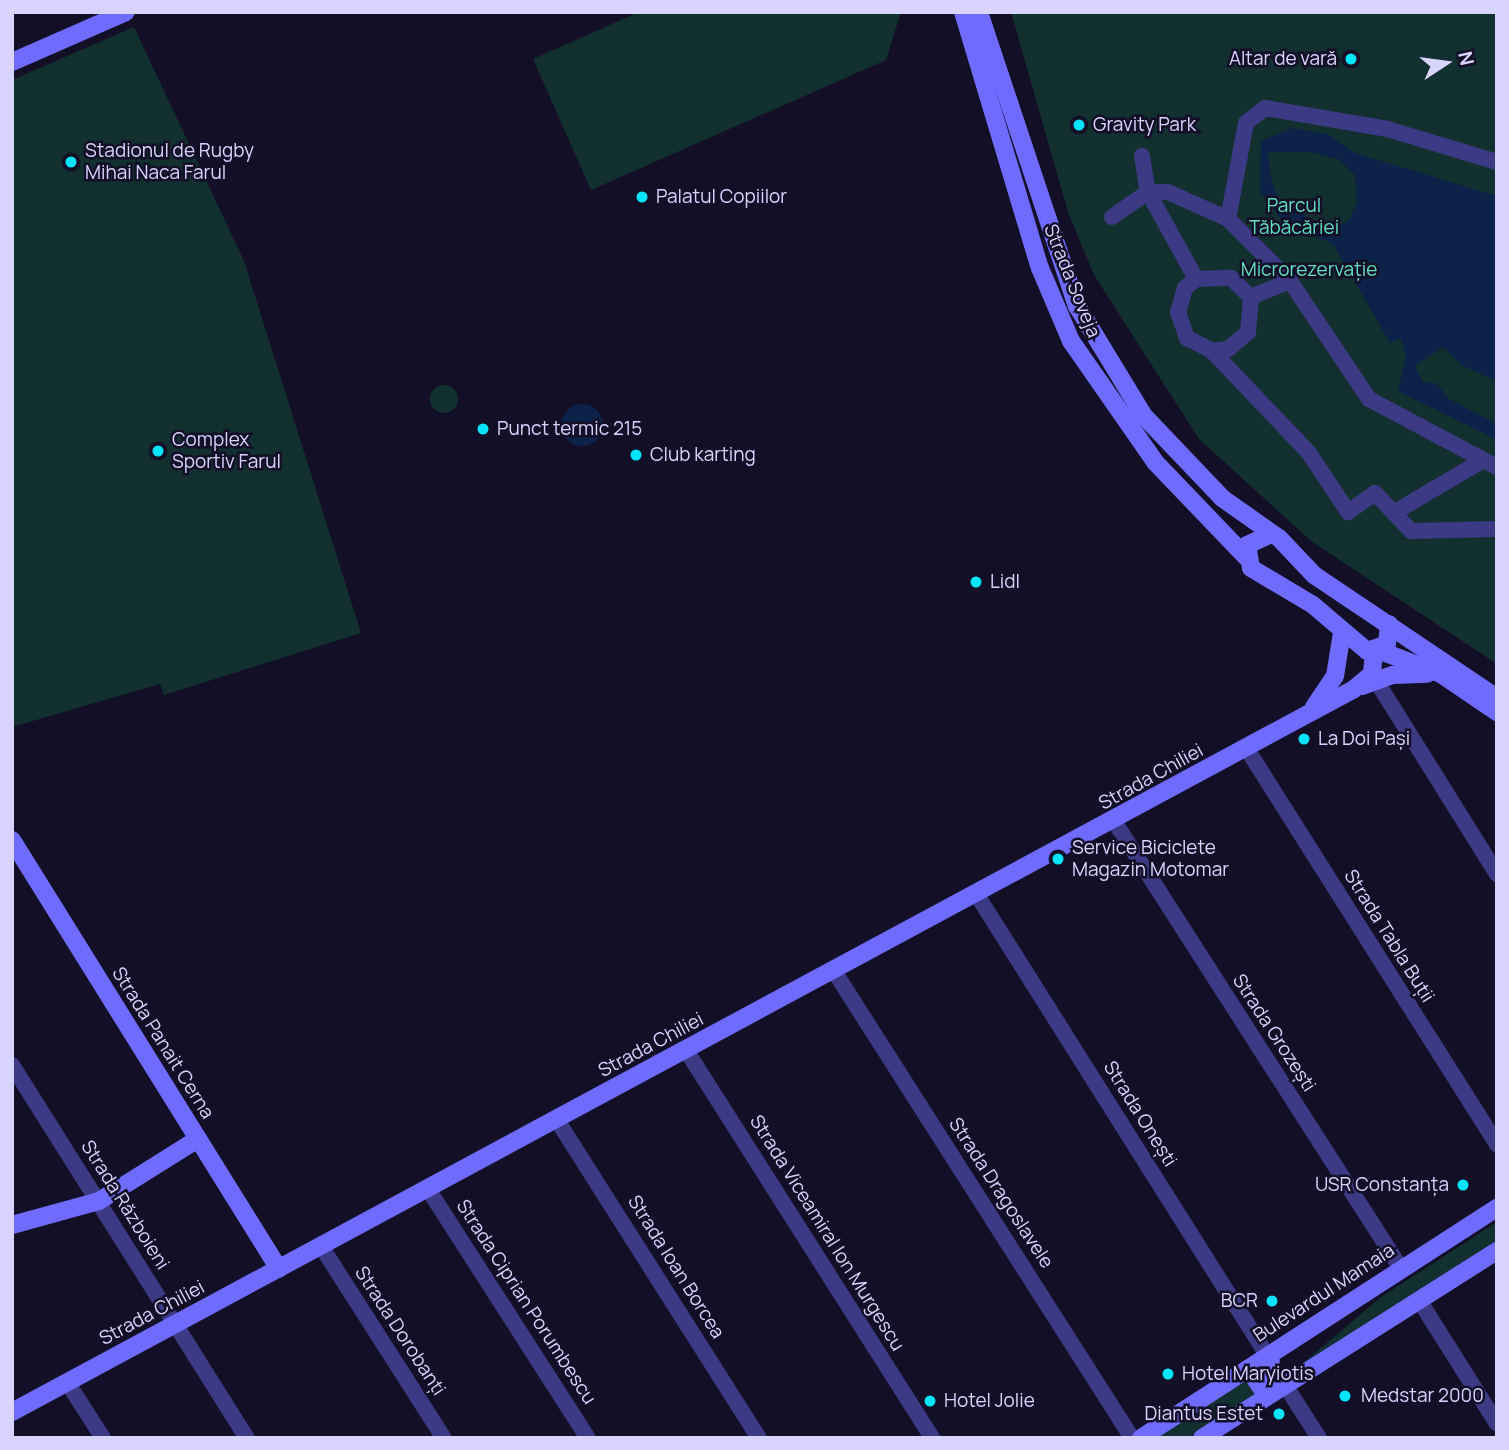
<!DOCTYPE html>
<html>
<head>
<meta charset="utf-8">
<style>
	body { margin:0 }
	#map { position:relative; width:1509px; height:1450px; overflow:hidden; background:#130f26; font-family:Manrope,sans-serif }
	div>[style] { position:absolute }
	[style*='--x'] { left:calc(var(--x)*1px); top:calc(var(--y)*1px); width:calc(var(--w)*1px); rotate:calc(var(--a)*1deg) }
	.green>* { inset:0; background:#12302f }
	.round { border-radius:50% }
	.water>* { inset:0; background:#0c2248 }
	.street>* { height:16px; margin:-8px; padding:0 8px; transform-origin:8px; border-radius:8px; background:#3d3a85 }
	.secondary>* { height:18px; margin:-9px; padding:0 9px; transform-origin:9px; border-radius:9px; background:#6f6bff }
	.dots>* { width:19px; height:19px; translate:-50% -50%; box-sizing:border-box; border:4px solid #130f26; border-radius:50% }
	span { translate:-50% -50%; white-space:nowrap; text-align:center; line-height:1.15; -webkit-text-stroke:5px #130f26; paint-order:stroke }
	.poi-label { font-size:19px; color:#d9d4ff }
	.right { translate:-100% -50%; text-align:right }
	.left { translate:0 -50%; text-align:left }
	.park-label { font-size:19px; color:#5fe0c0 }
	.street-label { font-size:19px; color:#d9d4ff }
	.frame { position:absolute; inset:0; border:14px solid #d9d4ff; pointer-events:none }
	.north { position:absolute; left:1411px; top:28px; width:70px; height:70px; -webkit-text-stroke:5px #130f26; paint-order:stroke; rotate:77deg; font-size:19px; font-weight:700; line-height:28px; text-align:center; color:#d9d4ff }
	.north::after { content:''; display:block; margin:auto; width:24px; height:32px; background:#d9d4ff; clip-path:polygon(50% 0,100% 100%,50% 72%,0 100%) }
</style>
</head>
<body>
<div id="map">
	<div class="green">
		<i style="clip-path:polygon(639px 12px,901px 12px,886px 60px,591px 190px,533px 59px)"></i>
		<i style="clip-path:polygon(1011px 12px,1497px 12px,1497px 664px,1311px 541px,1199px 439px,1094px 275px,1068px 212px)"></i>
		<i style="clip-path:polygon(134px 27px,244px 261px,361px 633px,164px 695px,160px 684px,12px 727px,12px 80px)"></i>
		<i class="round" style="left:430px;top:385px;width:28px;height:28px"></i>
		<i style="clip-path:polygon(1497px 1222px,1497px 1240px,1302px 1364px,1381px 1297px)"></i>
		<i style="clip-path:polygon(1250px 1378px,1255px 1394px,1187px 1438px,1155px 1438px)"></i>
	</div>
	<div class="water">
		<i style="clip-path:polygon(evenodd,1291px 128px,1328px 134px,1355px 153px,1497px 196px,1497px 381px,1463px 366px,1443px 347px,1415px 366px,1423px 382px,1436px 383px,1449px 399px,1497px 424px,1497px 440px,1398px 391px,1406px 356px,1401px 338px,1390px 343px,1333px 244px,1284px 223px,1260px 192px,1261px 141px,1291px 128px,1311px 152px,1338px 159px,1355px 175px,1357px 203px,1349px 220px,1332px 229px,1280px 203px,1271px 178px,1268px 152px,1311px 152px)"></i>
		<i class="round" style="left:561px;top:404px;width:42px;height:42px"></i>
	</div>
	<div class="street">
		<i style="--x:1142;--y:156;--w:36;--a:81"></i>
		<i style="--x:1148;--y:192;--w:99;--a:61.1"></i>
		<i style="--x:1196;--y:279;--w:14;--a:141"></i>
		<i style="--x:1185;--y:288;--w:25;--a:106"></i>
		<i style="--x:1178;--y:312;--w:28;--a:71"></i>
		<i style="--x:1187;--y:338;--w:28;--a:27"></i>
		<i style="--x:1212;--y:351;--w:141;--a:46.4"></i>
		<i style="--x:1309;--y:453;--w:71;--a:56.5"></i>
		<i style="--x:1348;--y:512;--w:33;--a:-35"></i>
		<i style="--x:1375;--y:493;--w:52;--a:46.5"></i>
		<i style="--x:1411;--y:531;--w:86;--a:-1.3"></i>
		<i style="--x:1497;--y:162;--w:114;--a:-163.2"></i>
		<i style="--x:1388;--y:129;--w:125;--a:-170.3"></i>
		<i style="--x:1265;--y:108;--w:24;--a:142"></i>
		<i style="--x:1246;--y:123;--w:98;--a:100.6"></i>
		<i style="--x:1228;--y:219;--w:88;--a:45"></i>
		<i style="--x:1290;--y:281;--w:142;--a:56.2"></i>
		<i style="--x:1369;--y:399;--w:145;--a:28"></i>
		<i style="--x:1112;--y:217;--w:44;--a:-34.8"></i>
		<i style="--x:1148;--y:192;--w:20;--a:0"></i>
		<i style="--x:1168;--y:192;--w:66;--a:24.2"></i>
		<i style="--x:1196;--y:279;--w:35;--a:-2"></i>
		<i style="--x:1231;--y:278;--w:28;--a:44"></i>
		<i style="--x:1251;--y:297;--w:42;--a:-22.3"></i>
		<i style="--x:1212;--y:351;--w:16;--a:-7"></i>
		<i style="--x:1228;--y:349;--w:26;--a:-40"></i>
		<i style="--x:1248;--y:332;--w:35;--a:-85"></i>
		<i style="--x:1395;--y:512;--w:99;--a:-30.5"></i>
		<i style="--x:1372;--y:674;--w:236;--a:58"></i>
		<i style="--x:1247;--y:749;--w:468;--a:57.7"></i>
		<i style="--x:1114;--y:821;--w:530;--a:57.33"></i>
		<i style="--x:977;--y:895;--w:544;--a:57.77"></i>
		<i style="--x:834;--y:971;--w:554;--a:57.46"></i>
		<i style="--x:686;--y:1050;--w:459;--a:57.6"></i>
		<i style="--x:12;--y:1065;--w:441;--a:57.8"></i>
		<i style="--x:557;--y:1120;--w:377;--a:57.6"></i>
		<i style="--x:428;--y:1189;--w:296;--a:57.3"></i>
		<i style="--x:321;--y:1246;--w:228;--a:57.4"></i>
		<i style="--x:1419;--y:1300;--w:146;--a:57.8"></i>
		<i style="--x:67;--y:1382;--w:67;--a:57.3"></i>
		<i style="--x:1285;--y:1385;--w:63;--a:57.3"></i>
	</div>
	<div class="secondary">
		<i style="--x:963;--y:12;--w:267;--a:73.3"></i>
		<i style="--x:1040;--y:268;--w:79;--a:67"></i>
		<i style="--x:1071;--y:341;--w:147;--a:55.2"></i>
		<i style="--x:1155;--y:462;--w:132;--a:46.2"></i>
		<i style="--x:979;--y:12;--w:310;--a:71.6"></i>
		<i style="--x:1077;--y:306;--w:129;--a:58.7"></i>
		<i style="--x:1144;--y:416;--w:113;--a:46.4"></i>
		<i style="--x:1222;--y:498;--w:70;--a:35.1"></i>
		<i style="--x:1279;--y:538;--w:51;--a:46.6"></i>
		<i style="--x:1314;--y:575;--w:220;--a:33.9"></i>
		<i style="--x:12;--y:62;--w:124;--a:-23.7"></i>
		<i style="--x:1271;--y:534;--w:26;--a:155"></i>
		<i style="--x:1247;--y:545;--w:23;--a:80"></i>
		<i style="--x:1251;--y:568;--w:72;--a:30.8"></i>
		<i style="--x:1313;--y:605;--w:71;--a:40.4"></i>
		<i style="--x:1367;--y:651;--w:21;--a:-19"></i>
		<i style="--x:1387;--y:644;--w:20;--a:-84"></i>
		<i style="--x:1378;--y:650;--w:67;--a:20.9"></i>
		<i style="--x:1441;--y:674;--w:68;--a:34.2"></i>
		<i style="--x:1362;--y:686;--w:33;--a:-20"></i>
		<i style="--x:1393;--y:675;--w:34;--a:-2"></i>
		<i style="--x:1314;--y:707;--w:37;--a:-56"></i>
		<i style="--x:1335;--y:676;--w:44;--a:-80.8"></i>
		<i style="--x:12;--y:840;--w:505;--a:58.1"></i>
		<i style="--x:12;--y:1225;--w:90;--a:-15.4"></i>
		<i style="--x:99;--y:1201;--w:117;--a:-32.1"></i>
		<i style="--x:1267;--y:1396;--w:19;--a:-125"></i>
		<i style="--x:1256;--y:1380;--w:24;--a:-52"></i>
		<i style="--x:12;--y:1412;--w:1524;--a:-28.31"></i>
		<i style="--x:1354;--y:689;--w:23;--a:-40"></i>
		<i style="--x:1372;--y:674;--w:23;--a:-85"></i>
		<i style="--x:1141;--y:1438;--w:424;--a:-32.9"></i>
		<i style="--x:1202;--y:1438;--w:349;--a:-32.4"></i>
	</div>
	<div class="dots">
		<i style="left:1351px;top:59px;background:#00e5ff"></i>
		<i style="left:1079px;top:125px;background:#00e5ff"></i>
		<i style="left:71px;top:162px;background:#00e5ff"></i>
		<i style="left:642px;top:197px;background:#00e5ff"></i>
		<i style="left:483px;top:429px;background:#00e5ff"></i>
		<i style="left:158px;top:451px;background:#00e5ff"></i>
		<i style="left:636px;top:455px;background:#00e5ff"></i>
		<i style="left:976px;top:582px;background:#00e5ff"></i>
		<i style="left:1304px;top:739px;background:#00e5ff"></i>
		<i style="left:1058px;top:859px;background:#00e5ff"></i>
		<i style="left:1463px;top:1185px;background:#00e5ff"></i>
		<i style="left:1272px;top:1301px;background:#00e5ff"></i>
		<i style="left:1168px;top:1374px;background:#00e5ff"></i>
		<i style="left:1345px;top:1396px;background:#00e5ff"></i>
		<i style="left:930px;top:1401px;background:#00e5ff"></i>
		<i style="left:1279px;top:1414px;background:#00e5ff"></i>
	</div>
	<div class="poi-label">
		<span class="right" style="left:1337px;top:59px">Altar de vară</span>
		<span class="left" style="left:1093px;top:125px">Gravity Park</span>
		<span class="left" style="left:85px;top:162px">Stadionul de Rugby<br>Mihai Naca Farul</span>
		<span class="left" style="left:656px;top:197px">Palatul Copiilor</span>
		<span class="left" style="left:497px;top:429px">Punct termic 215</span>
		<span class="left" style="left:172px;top:451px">Complex<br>Sportiv Farul</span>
		<span class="left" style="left:650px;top:455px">Club karting</span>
		<span class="left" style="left:990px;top:582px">Lidl</span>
		<span class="left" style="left:1318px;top:739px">La Doi Pași</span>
		<span class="left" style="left:1072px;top:859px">Service Biciclete<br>Magazin Motomar</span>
		<span class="right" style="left:1449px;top:1185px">USR Constanța</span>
		<span class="right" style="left:1258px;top:1301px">BCR</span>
		<span class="left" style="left:1182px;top:1374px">Hotel Maryiotis</span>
		<span class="left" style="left:1361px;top:1396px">Medstar 2000</span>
		<span class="left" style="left:944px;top:1401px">Hotel Jolie</span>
		<span class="right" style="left:1263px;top:1414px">Diantus Estet</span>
	</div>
	<div class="park-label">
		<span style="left:1294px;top:217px">Parcul<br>Tăbăcăriei</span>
		<span style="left:1309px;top:270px">Microrezervație</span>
	</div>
	<div class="street-label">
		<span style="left:1072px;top:281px;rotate:68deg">Strada Soveja</span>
		<span style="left:1151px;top:777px;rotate:-29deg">Strada Chiliei</span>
		<span style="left:1389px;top:936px;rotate:58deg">Strada Tabla Buții</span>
		<span style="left:1274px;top:1033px;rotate:57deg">Strada Grozești</span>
		<span style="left:163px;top:1043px;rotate:58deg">Strada Panait Cerna</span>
		<span style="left:651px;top:1045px;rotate:-28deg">Strada Chiliei</span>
		<span style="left:1140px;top:1114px;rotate:58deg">Strada Onești</span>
		<span style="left:1001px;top:1193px;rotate:57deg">Strada Dragoslavele</span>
		<span style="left:125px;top:1205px;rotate:58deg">Strada Războieni</span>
		<span style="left:827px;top:1233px;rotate:58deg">Strada Viceamiral Ion Murgescu</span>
		<span style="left:676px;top:1267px;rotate:58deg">Strada Ioan Borcea</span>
		<span style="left:1324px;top:1293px;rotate:-33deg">Bulevardul Mamaia</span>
		<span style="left:526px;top:1302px;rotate:57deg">Strada Ciprian Porumbescu</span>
		<span style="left:152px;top:1313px;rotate:-28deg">Strada Chiliei</span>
		<span style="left:400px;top:1331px;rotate:57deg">Strada Dorobanți</span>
	</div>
	<div class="frame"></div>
	<div class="north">N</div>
</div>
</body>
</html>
